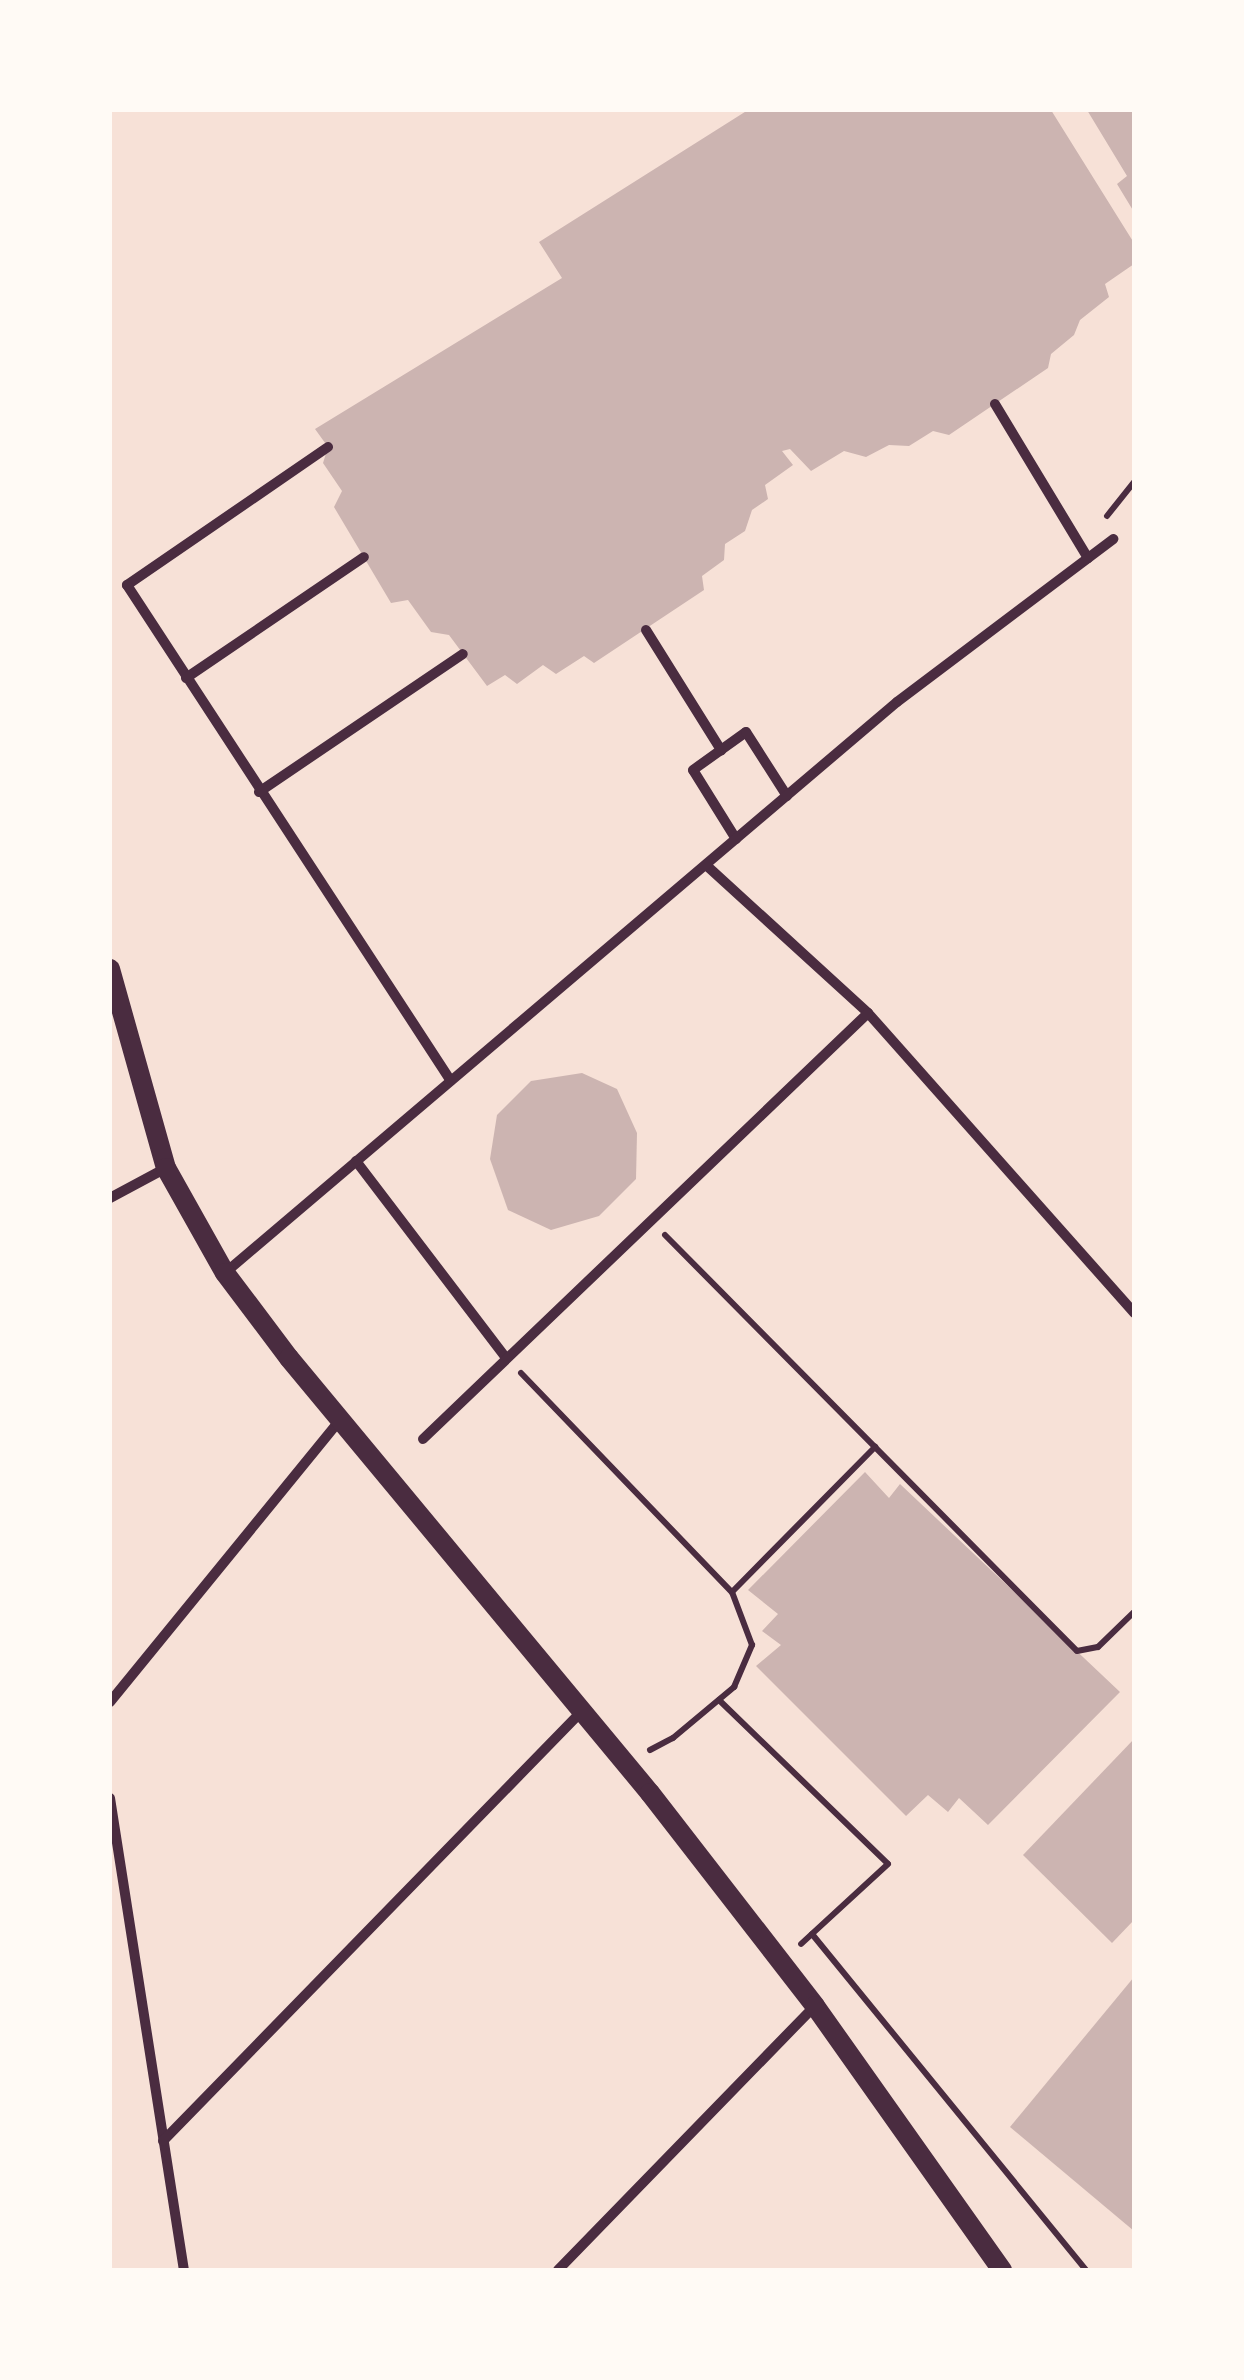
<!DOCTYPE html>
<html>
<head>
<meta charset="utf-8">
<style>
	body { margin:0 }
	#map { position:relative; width:1244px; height:2380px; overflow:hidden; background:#f7e1d7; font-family:Karla,sans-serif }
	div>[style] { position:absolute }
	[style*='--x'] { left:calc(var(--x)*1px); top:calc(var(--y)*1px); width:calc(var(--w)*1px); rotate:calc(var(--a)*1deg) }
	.building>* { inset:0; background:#ccb4b1 }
	.path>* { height:6px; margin:-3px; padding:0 3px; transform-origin:3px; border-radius:3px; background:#4a2c40 }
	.minor>* { height:10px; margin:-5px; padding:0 5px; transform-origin:5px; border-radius:5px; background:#4a2c40 }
	.secondary>* { height:20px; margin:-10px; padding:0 10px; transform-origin:10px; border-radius:10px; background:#4a2c40 }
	span { translate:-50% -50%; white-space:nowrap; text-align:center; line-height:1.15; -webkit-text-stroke:9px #fffaf5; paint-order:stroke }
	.frame { position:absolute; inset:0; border:112px solid #fffaf5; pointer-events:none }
</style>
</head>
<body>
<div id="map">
	<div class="building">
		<i style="clip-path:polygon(748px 110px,1051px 110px,1134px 243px,1134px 264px,1105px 284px,1109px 297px,1080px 320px,1074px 335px,1051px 354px,1048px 368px,949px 435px,933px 431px,909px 446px,889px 445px,866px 457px,844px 451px,811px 471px,790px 449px,782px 451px,793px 465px,765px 485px,768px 499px,752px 510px,745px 531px,725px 544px,724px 560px,702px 576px,704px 590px,594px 663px,584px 656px,556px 674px,543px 665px,517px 684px,505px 675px,487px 686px,449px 635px,431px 632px,408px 600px,391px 603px,334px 507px,342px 491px,323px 463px,328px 447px,315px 429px,562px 278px,539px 242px)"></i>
		<i style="clip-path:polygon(1087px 110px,1134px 110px,1134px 212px,1117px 184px,1127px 176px)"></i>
		<i style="clip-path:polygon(582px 1073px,617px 1089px,637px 1133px,636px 1179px,599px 1216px,551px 1230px,508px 1210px,490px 1159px,497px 1115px,531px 1081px)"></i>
		<i style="clip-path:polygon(865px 1472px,889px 1498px,900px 1484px,1120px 1692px,988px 1825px,959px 1798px,948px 1812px,928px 1795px,906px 1816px,756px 1666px,781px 1645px,762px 1631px,778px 1614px,748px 1590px)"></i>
		<i style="clip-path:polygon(1134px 1739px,1134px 1920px,1112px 1943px,1023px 1855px)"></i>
		<i style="clip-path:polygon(1134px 1977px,1134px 2231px,1010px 2127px)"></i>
	</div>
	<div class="path">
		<i style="--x:1107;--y:516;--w:43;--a:-51.5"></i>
		<i style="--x:665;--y:1235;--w:585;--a:45.28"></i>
		<i style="--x:1077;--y:1651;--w:21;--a:-11"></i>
		<i style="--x:1098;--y:1647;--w:50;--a:-44.2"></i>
		<i style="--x:521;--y:1373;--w:304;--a:46.1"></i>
		<i style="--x:732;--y:1592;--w:204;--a:-45.4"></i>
		<i style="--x:719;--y:1700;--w:235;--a:44.1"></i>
		<i style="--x:888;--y:1864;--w:118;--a:137.4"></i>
		<i style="--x:650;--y:1750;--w:26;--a:-28"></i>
		<i style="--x:673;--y:1738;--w:80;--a:-39.9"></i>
		<i style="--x:734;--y:1687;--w:46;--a:-66.8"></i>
		<i style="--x:752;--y:1645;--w:57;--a:-110.7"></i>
		<i style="--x:812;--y:1934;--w:434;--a:50.8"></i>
	</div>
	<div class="minor">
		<i style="--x:995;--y:404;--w:180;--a:58.9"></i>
		<i style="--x:328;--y:447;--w:244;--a:145.5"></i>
		<i style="--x:127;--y:585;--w:592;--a:56.85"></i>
		<i style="--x:646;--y:630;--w:142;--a:58"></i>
		<i style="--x:186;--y:678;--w:215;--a:-34.2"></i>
		<i style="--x:259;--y:792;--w:246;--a:-34.1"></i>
		<i style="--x:736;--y:839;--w:81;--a:-121.9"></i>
		<i style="--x:693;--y:770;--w:65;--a:-35.6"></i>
		<i style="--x:746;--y:732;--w:76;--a:57.4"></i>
		<i style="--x:706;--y:865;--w:219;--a:42.4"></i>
		<i style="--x:868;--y:1013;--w:401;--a:48.4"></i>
		<i style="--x:356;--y:1161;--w:248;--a:52.7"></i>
		<i style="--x:110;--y:1198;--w:64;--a:-28.2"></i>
		<i style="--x:226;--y:1272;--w:880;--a:-40.35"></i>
		<i style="--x:897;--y:702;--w:271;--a:-37"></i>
		<i style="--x:423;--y:1439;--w:616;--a:-43.75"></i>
		<i style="--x:110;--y:1702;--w:364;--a:-50.8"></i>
		<i style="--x:110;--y:1798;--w:478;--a:81.1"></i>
		<i style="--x:163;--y:2141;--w:600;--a:-45.74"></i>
		<i style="--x:558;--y:2270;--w:368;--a:-45.8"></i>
	</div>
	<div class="secondary">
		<i style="--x:110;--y:969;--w:207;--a:74.3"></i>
		<i style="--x:166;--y:1168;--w:120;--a:60.7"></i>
		<i style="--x:225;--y:1273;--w:106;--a:53"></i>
		<i style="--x:289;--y:1358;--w:565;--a:50.31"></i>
		<i style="--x:650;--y:1793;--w:269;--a:52.2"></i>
		<i style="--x:815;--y:2006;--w:324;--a:54.7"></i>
	</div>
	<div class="frame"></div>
</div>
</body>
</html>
